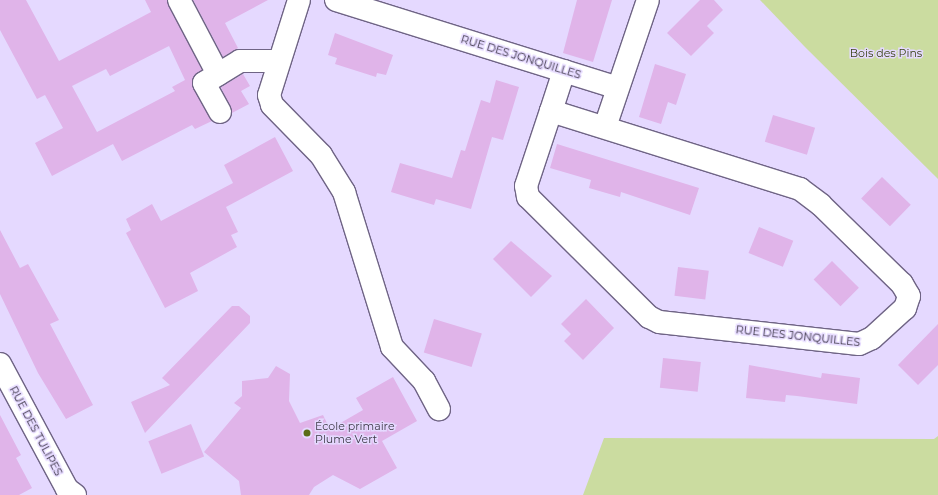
<!DOCTYPE html>
<html>
<head>
<meta charset="utf-8">
<style>
	body { margin:0 }
	#map { position:relative; width:938px; height:495px; overflow:hidden; background:#e5d9ff; font-family:Montserrat,sans-serif }
	div>[style] { position:absolute }
	[style*='--x'] { left:calc(var(--x)*1px); top:calc(var(--y)*1px); width:calc(var(--w)*1px); rotate:calc(var(--a)*1deg) }
	.green>* { inset:0; background:#cbdca0 }
	.building>* { inset:0; background:#e0b4e9; transform-origin:0 0 }
	.roads { filter:drop-shadow(1px 0 #6f6485) drop-shadow(-1px 0 #6f6485) drop-shadow(0 1px #6f6485) drop-shadow(0 -1px #6f6485) }
	.minor>* { height:22px; margin:-11px; padding:0 11px; transform-origin:11px; border-radius:11px; background:#fff }
	.dots>* { width:11px; height:11px; translate:-50% -50%; box-sizing:border-box; border:2px solid #e5d9ff; border-radius:50% }
	span { translate:-50% -50%; white-space:nowrap; text-align:center; line-height:1.15; -webkit-text-stroke:3px #e5d9ff; paint-order:stroke }
	.park-label { font-size:11px; color:#384213 }
	.street-label { font-size:11px; color:#3e3947 }
	.poi-label { font-size:11px; color:#3e3947 }
	.left { translate:0 -50%; text-align:left }
</style>
</head>
<body>
<div id="map">
	<div class="green">
		<i style="clip-path:polygon(760px 0,938px 0,938px 179px,805px 47px)"></i>
		<i style="clip-path:polygon(938px 436px,938px 495px,583px 495px,604px 438px,934px 439px)"></i>
	</div>
	<div class="building">
		<i style="clip-path:polygon(evenodd,0 0,26px 0,59px 61px,151px 12px,145px 0,167px 0,202px 70px,192px 83px,212px 121px,195px 129px,192px 125px,122px 161px,113px 144px,52px 176px,35px 143px,63px 128px,45px 95px,37px 99px,0 30px,0 0,169px 46px,185px 80px,172px 87px,175px 91px,97px 132px,72px 86px,106px 69px,110px 76px,169px 46px)"></i>
		<i style="clip-path:polygon(193px 0,268px 0,225px 23px,238px 48px,223px 57px)"></i>
		<i style="clip-path:polygon(577px 0,612px 0,593px 62px,563px 53px)"></i>
		<i style="clip-path:polygon(700px 0,714px 0,723px 10px,707px 26px,714px 33px,691px 56px,667px 33px)"></i>
		<i style="clip-path:polygon(335px 33px,393px 55px,386px 75px,377px 73px,376px 77px,335px 64px,337px 58px,328px 55px)"></i>
		<i style="clip-path:polygon(655px 64px,686px 74px,676px 105px,668px 102px,661px 124px,639px 117px)"></i>
		<i style="clip-path:polygon(243px 74px,250px 86px,241px 91px,249px 104px,232px 113px,221px 87px)"></i>
		<i style="clip-path:polygon(496px 80px,519px 87px,503px 140px,492px 137px,471px 209px,436px 199px,434px 205px,391px 192px,400px 163px,452px 178px,461px 150px,465px 151px,481px 100px,490px 103px)"></i>
		<i style="left:773px;top:115px;width:44px;height:28px;rotate:17deg"></i>
		<i style="clip-path:polygon(275px 137px,293px 171px,226px 207px,238px 232px,231px 235px,237px 247px,190px 273px,198px 291px,165px 308px,126px 233px,131px 230px,126px 219px,152px 204px,161px 221px,233px 183px,224px 165px)"></i>
		<i style="clip-path:polygon(557px 144px,699px 188px,690px 215px,621px 192px,620px 197px,589px 188px,591px 180px,550px 168px)"></i>
		<i style="left:882px;top:177px;width:40px;height:30px;rotate:44deg"></i>
		<i style="left:759px;top:227px;width:37px;height:28px;rotate:22deg"></i>
		<i style="clip-path:polygon(0 230px,20px 268px,28px 264px,59px 320px,50px 324px,93px 405px,66px 419px,38px 373px,0 294px)"></i>
		<i style="clip-path:polygon(511px 241px,552px 276px,531px 297px,493px 259px)"></i>
		<i style="left:832px;top:261px;width:38px;height:26px;rotate:45deg"></i>
		<i style="left:678px;top:267px;width:31px;height:29px;rotate:7deg"></i>
		<i style="clip-path:polygon(586px 299px,614px 328px,583px 360px,564px 341px,571px 334px,561px 324px)"></i>
		<i style="clip-path:polygon(232px 306px,239px 306px,250px 316px,250px 323px,145px 433px,131px 402px,170px 385px,162px 378px)"></i>
		<i style="left:434px;top:319px;width:50px;height:35px;rotate:17deg"></i>
		<i style="clip-path:polygon(938px 324px,938px 365px,918px 385px,898px 365px)"></i>
		<i style="left:663px;top:358px;width:38px;height:30px;rotate:6deg"></i>
		<i style="clip-path:polygon(749px 365px,821px 378px,822px 373px,860px 378px,857px 404px,797px 396px,786px 395px,785px 402px,746px 398px)"></i>
		<i style="clip-path:polygon(276px 366px,290px 374px,289px 401px,300px 423px,323px 415px,330px 429px,363px 410px,356px 398px,393px 377px,417px 421px,382px 441px,397px 468px,360px 489px,333px 475px,314px 487px,309px 495px,241px 495px,239px 481px,204px 452px,241px 408px,234px 403px,242px 396px,242px 381px,268px 378px)"></i>
		<i style="clip-path:polygon(0 415px,21px 455px,16px 458px,32px 488px,19px 495px,0 495px)"></i>
		<i style="left:191px;top:424px;width:35px;height:46px;rotate:68deg"></i>
	</div>
	<div class="roads">
		<div class="minor">
			<i style="--x:179;--y:0;--w:84;--a:62.2"></i>
			<i style="--x:299;--y:0;--w:100;--a:107.5"></i>
			<i style="--x:269;--y:95;--w:10;--a:73"></i>
			<i style="--x:272;--y:105;--w:70;--a:45.6"></i>
			<i style="--x:321;--y:155;--w:44;--a:58.1"></i>
			<i style="--x:344;--y:192;--w:162;--a:72.8"></i>
			<i style="--x:392;--y:347;--w:47;--a:46.7"></i>
			<i style="--x:424;--y:381;--w:32;--a:62"></i>
			<i style="--x:336;--y:0;--w:293;--a:17.3"></i>
			<i style="--x:551;--y:111;--w:261;--a:17.4"></i>
			<i style="--x:800;--y:189;--w:26;--a:37"></i>
			<i style="--x:821;--y:205;--w:113;--a:44.3"></i>
			<i style="--x:902;--y:284;--w:14;--a:60"></i>
			<i style="--x:909;--y:296;--w:13;--a:108"></i>
			<i style="--x:905;--y:308;--w:45;--a:137.7"></i>
			<i style="--x:872;--y:338;--w:14;--a:155"></i>
			<i style="--x:859;--y:344;--w:201;--a:-173.7"></i>
			<i style="--x:659;--y:322;--w:11;--a:-153"></i>
			<i style="--x:649;--y:317;--w:170;--a:-135.2"></i>
			<i style="--x:528;--y:197;--w:11;--a:-100"></i>
			<i style="--x:526;--y:186;--w:79;--a:-71.6"></i>
			<i style="--x:551;--y:111;--w:42;--a:-72"></i>
			<i style="--x:220;--y:112;--w:33;--a:-119"></i>
			<i style="--x:204;--y:83;--w:42;--a:-31.4"></i>
			<i style="--x:240;--y:61;--w:39;--a:0"></i>
			<i style="--x:605;--y:127;--w:134;--a:-71.3"></i>
			<i style="--x:0;--y:364;--w:142;--a:61.8"></i>
			<i style="--x:67;--y:489;--w:10;--a:37"></i>
		</div>
	</div>
	<div class="dots">
		<i style="left:307px;top:433px;background:#5b6c18"></i>
	</div>
	<div class="park-label">
		<span style="left:886px;top:53px">Bois des Pins</span>
	</div>
	<div class="street-label">
		<span style="left:521px;top:57px;rotate:17deg">RUE DES JONQUILLES</span>
		<span style="left:798px;top:336px;rotate:6deg">RUE DES JONQUILLES</span>
		<span style="left:36px;top:431px;rotate:62deg">RUE DES TULIPES</span>
	</div>
	<div class="poi-label">
		<span class="left" style="left:315px;top:433px">École primaire<br>Plume Vert</span>
	</div>
</div>
</body>
</html>
